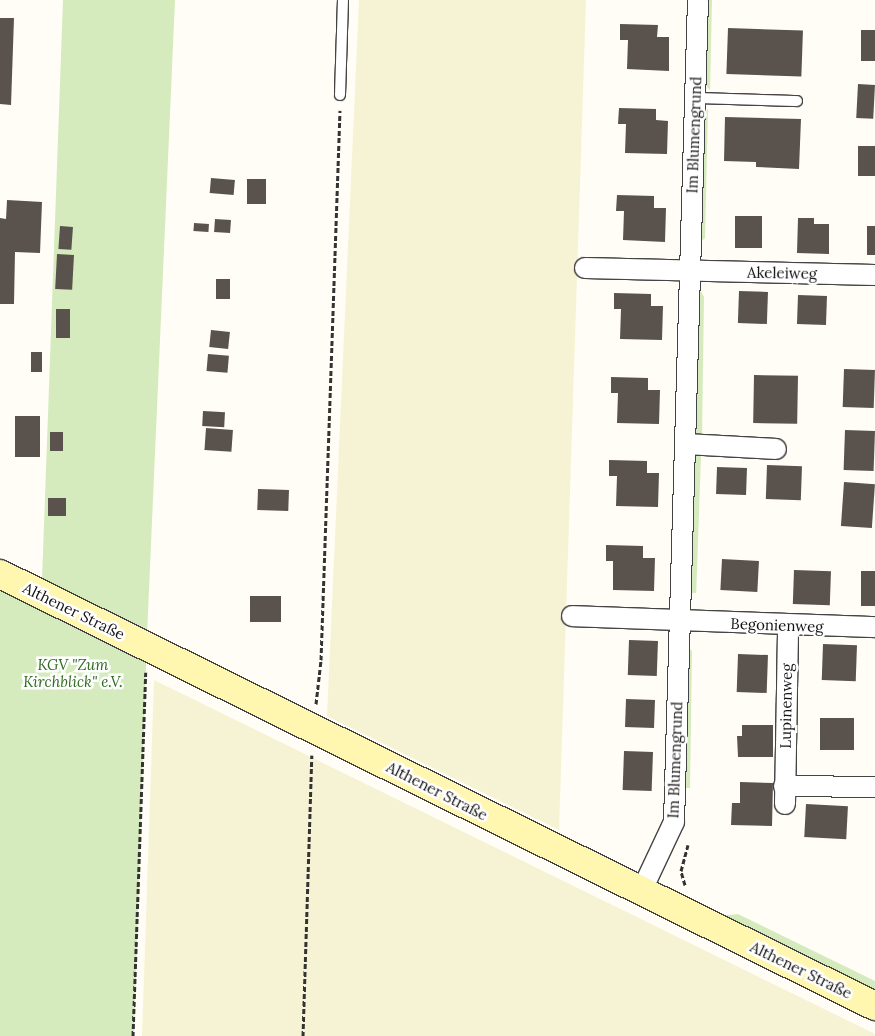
<!DOCTYPE html>
<html>
<head>
<meta charset="utf-8">
<style>
	body { margin:0 }
	#map { position:relative; width:875px; height:1036px; overflow:hidden; background:#fffdf5; font-family:Lora,serif }
	div>[style] { position:absolute }
	[style*='--x'] { left:calc(var(--x)*1px); top:calc(var(--y)*1px); width:calc(var(--w)*1px); rotate:calc(var(--a)*1deg) }
	.farmland>* { inset:0; background:#f6f3d4 }
	.green>* { inset:0; background:#d5ebbd; transform-origin:0 0 }
	.building>* { inset:0; background:#5a524d; transform-origin:0 0 }
	.path>* { height:3px; margin-top:-1.5px; transform-origin:0; background:repeating-linear-gradient(90deg,#333 0 5px,transparent 0 7.5px) }
	.roads { filter:drop-shadow(1px 0 #444) drop-shadow(-1px 0 #444) drop-shadow(0 1px #444) drop-shadow(0 -1px #444) }
	.service>* { height:10px; margin:-5px; padding:0 5px; transform-origin:5px; border-radius:5px; background:#fff }
	.minor>* { height:20px; margin:-10px; padding:0 10px; transform-origin:10px; border-radius:10px; background:#fff }
	.secondary>* { height:28px; margin:-14px; padding:0 14px; transform-origin:14px; border-radius:14px; background:#fff6b0 }
	span { translate:-50% -50%; white-space:nowrap; text-align:center; line-height:1.15; -webkit-text-stroke:5px #fff; paint-order:stroke }
	.street-label { font-size:15px; color:#111 }
	.park-label { font-size:15px; color:#2f6b1f; font-style:italic }
</style>
</head>
<body>
<div id="map">
	<div class="farmland">
		<i style="clip-path:polygon(359px 0,586px 0,559px 830px,327px 716px)"></i>
		<i style="clip-path:polygon(154px 680px,875px 1034px,875px 1036px,142px 1036px)"></i>
	</div>
	<div class="green">
		<i style="clip-path:polygon(63px 0,175px 0,147px 635px,134px 1036px,0 1036px,0 587px,42px 580px)"></i>
		<i style="clip-path:polygon(706px 0,712px 0,710px 90px,703px 83px)"></i>
		<i style="clip-path:polygon(708px 109px,705px 238px,698px 244px,703px 114px)"></i>
		<i style="clip-path:polygon(698px 286px,704px 297px,702px 436px,694px 436px)"></i>
		<i style="left:701px;top:455px;width:138px;height:10px;rotate:92deg"></i>
		<i style="clip-path:polygon(689px 648px,692px 651px,690px 788px,684px 788px)"></i>
		<i style="clip-path:polygon(738px 914px,875px 981px,875px 993px,719px 916px)"></i>
	</div>
	<div class="building">
		<i style="clip-path:polygon(0 18px,14px 18px,11px 105px,0 104px)"></i>
		<i style="clip-path:polygon(620px 24px,658px 25px,657px 37px,669px 37px,669px 71px,627px 69px,628px 40px,620px 40px)"></i>
		<i style="left:728px;top:28px;width:75px;height:46px;rotate:2deg"></i>
		<i style="left:861px;top:30px;width:14px;height:31px"></i>
		<i style="left:858px;top:84px;width:17px;height:34px;rotate:3deg"></i>
		<i style="clip-path:polygon(619px 108px,656px 109px,656px 120px,668px 121px,667px 154px,625px 153px,626px 124px,618px 124px)"></i>
		<i style="clip-path:polygon(725px 117px,801px 119px,799px 169px,756px 167px,756px 162px,724px 161px)"></i>
		<i style="left:858px;top:146px;width:17px;height:30px"></i>
		<i style="left:211px;top:178px;width:24px;height:15px;rotate:5deg"></i>
		<i style="left:247px;top:179px;width:19px;height:25px"></i>
		<i style="clip-path:polygon(617px 195px,654px 196px,654px 208px,666px 208px,665px 242px,623px 240px,624px 211px,616px 211px)"></i>
		<i style="clip-path:polygon(7px 200px,42px 202px,40px 253px,15px 252px,14px 304px,0 304px,0 218px,6px 219px)"></i>
		<i style="left:735px;top:216px;width:27px;height:32px"></i>
		<i style="clip-path:polygon(798px 218px,814px 218px,814px 224px,829px 224px,829px 254px,797px 253px)"></i>
		<i style="left:215px;top:219px;width:16px;height:13px;rotate:4deg"></i>
		<i style="left:194px;top:223px;width:15px;height:8px;rotate:4deg"></i>
		<i style="left:60px;top:226px;width:13px;height:23px;rotate:4deg"></i>
		<i style="left:867px;top:226px;width:8px;height:29px"></i>
		<i style="left:57px;top:254px;width:17px;height:35px;rotate:3deg"></i>
		<i style="left:216px;top:279px;width:14px;height:20px"></i>
		<i style="left:739px;top:291px;width:29px;height:32px;rotate:2deg"></i>
		<i style="clip-path:polygon(614px 293px,651px 294px,651px 306px,663px 306px,662px 340px,620px 339px,621px 309px,614px 309px)"></i>
		<i style="left:798px;top:295px;width:29px;height:29px;rotate:2deg"></i>
		<i style="left:56px;top:309px;width:14px;height:29px"></i>
		<i style="left:211px;top:330px;width:19px;height:17px;rotate:6deg"></i>
		<i style="left:31px;top:352px;width:11px;height:20px"></i>
		<i style="left:208px;top:354px;width:21px;height:17px;rotate:5deg"></i>
		<i style="left:844px;top:369px;width:31px;height:38px;rotate:2deg"></i>
		<i style="left:754px;top:375px;width:44px;height:48px;rotate:1deg"></i>
		<i style="clip-path:polygon(611px 377px,648px 378px,648px 390px,660px 390px,659px 424px,617px 423px,618px 393px,611px 393px)"></i>
		<i style="left:203px;top:411px;width:22px;height:15px;rotate:3deg"></i>
		<i style="left:15px;top:416px;width:25px;height:41px"></i>
		<i style="left:206px;top:428px;width:27px;height:22px;rotate:4deg"></i>
		<i style="left:845px;top:430px;width:30px;height:40px;rotate:2deg"></i>
		<i style="left:50px;top:432px;width:13px;height:19px"></i>
		<i style="clip-path:polygon(609px 460px,647px 461px,647px 473px,659px 473px,658px 507px,616px 506px,617px 476px,609px 476px)"></i>
		<i style="left:767px;top:465px;width:35px;height:34px;rotate:2deg"></i>
		<i style="left:717px;top:467px;width:30px;height:27px;rotate:2deg"></i>
		<i style="left:844px;top:482px;width:31px;height:44px;rotate:4deg"></i>
		<i style="left:258px;top:489px;width:31px;height:21px;rotate:2deg"></i>
		<i style="left:48px;top:498px;width:18px;height:18px"></i>
		<i style="clip-path:polygon(606px 545px,643px 546px,643px 558px,655px 558px,654px 591px,613px 590px,613px 561px,606px 561px)"></i>
		<i style="left:722px;top:559px;width:37px;height:31px;rotate:3deg"></i>
		<i style="left:794px;top:570px;width:37px;height:34px;rotate:2deg"></i>
		<i style="left:861px;top:571px;width:14px;height:35px"></i>
		<i style="left:250px;top:596px;width:31px;height:26px"></i>
		<i style="left:629px;top:640px;width:29px;height:35px;rotate:2deg"></i>
		<i style="left:823px;top:644px;width:34px;height:36px;rotate:2deg"></i>
		<i style="left:738px;top:654px;width:30px;height:38px;rotate:2deg"></i>
		<i style="left:626px;top:699px;width:29px;height:28px;rotate:2deg"></i>
		<i style="left:820px;top:718px;width:34px;height:32px"></i>
		<i style="clip-path:polygon(742px 725px,773px 725px,773px 757px,738px 757px,737px 736px,742px 736px)"></i>
		<i style="left:624px;top:751px;width:29px;height:39px;rotate:2deg"></i>
		<i style="clip-path:polygon(740px 782px,773px 783px,772px 826px,731px 825px,732px 803px,740px 803px)"></i>
		<i style="left:806px;top:804px;width:42px;height:33px;rotate:3deg"></i>
	</div>
	<div class="path">
		<i style="--x:316;--y:704;--w:44;--a:-83.5"></i>
		<i style="--x:321;--y:660;--w:550;--a:-88.02"></i>
		<i style="--x:685;--y:885;--w:15;--a:-106"></i>
		<i style="--x:681;--y:871;--w:27;--a:-75"></i>
		<i style="--x:133;--y:1036;--w:364;--a:-88"></i>
		<i style="--x:303;--y:1036;--w:281;--a:-88.2"></i>
	</div>
	<div class="roads">
		<div class="service">
			<i style="--x:340;--y:95;--w:95;--a:-88.2"></i>
			<i style="--x:695;--y:98;--w:102;--a:1.7"></i>
		</div>
		<div class="minor">
			<i style="--x:585;--y:268;--w:290;--a:1.4"></i>
			<i style="--x:686;--y:444;--w:90;--a:3.2"></i>
			<i style="--x:572;--y:616;--w:303;--a:2.1"></i>
			<i style="--x:784;--y:786;--w:91;--a:0.6"></i>
			<i style="--x:785;--y:804;--w:178;--a:-89"></i>
			<i style="--x:641;--y:892;--w:77;--a:-64.8"></i>
			<i style="--x:674;--y:822;--w:822;--a:-88.33"></i>
		</div>
		<div class="secondary">
			<i style="--x:0;--y:574;--w:976;--a:26.28"></i>
		</div>
	</div>
	<div class="street-label">
		<span style="left:694px;top:135px;rotate:-88deg">Im Blumengrund</span>
		<span style="left:782px;top:273px;rotate:1deg">Akeleiweg</span>
		<span style="left:74px;top:611px;rotate:26deg">Althener Straße</span>
		<span style="left:777px;top:625px;rotate:2deg">Begonienweg</span>
		<span style="left:786px;top:706px;rotate:-89deg">Lupinenweg</span>
		<span style="left:675px;top:760px;rotate:-88deg">Im Blumengrund</span>
		<span style="left:437px;top:791px;rotate:27deg">Althener Straße</span>
		<span style="left:801px;top:970px;rotate:26deg">Althener Straße</span>
	</div>
	<div class="park-label">
		<span style="left:73px;top:673px">KGV "Zum<br>Kirchblick" e.V.</span>
	</div>
</div>
</body>
</html>
